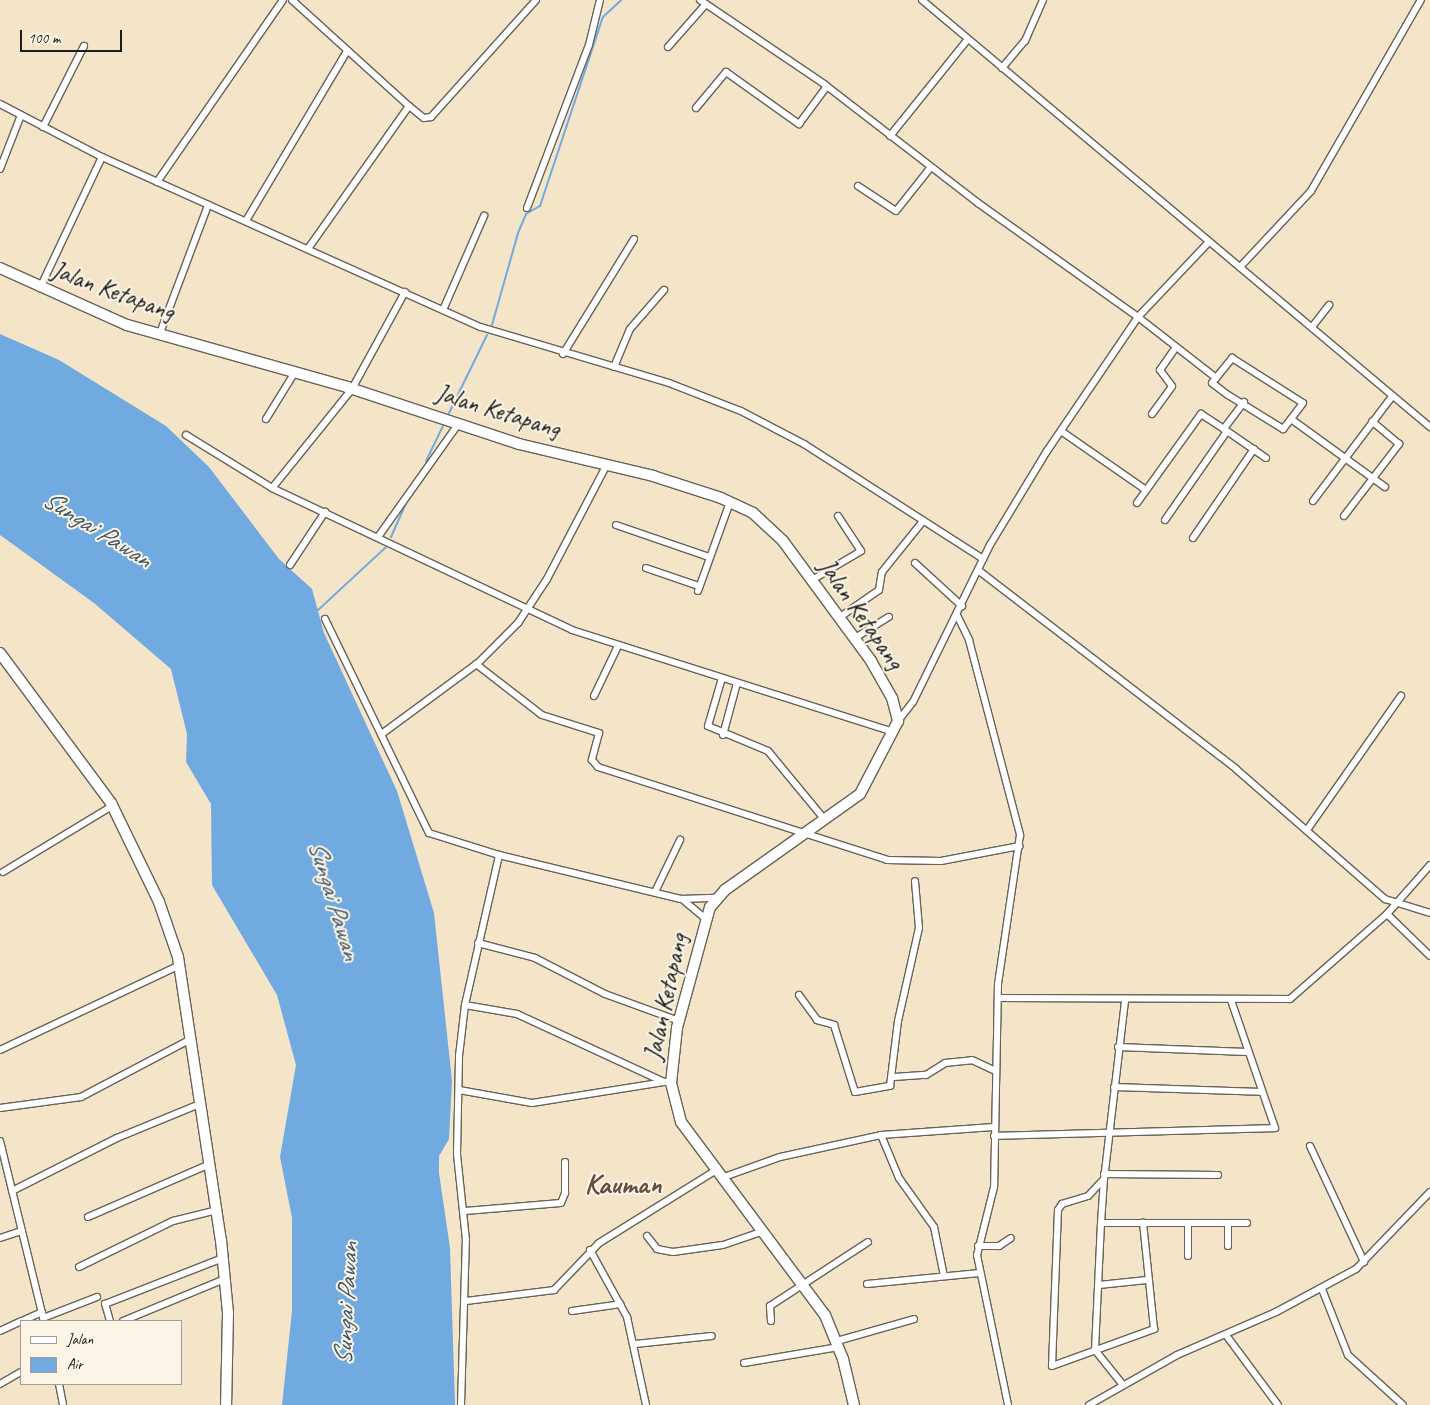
<!DOCTYPE html>
<html>
<head>
<meta charset="utf-8">
<style>
	body { margin:0 }
	#map { position:relative; width:1430px; height:1405px; overflow:hidden; background:#f4e4c8; font-family:Caveat,sans-serif }
	div>[style] { position:absolute }
	[style*='--x'] { left:calc(var(--x)*1px); top:calc(var(--y)*1px); width:calc(var(--w)*1px); rotate:calc(var(--a)*1deg) }
	.water>* { inset:0; background:#70aae0 }
	.stream>* { height:2px; margin:-1px; padding:0 1px; transform-origin:1px; border-radius:1px; background:#70aae0 }
	.roads { filter:drop-shadow(1px 0 #686258) drop-shadow(-1px 0 #686258) drop-shadow(0 1px #686258) drop-shadow(0 -1px #686258) }
	.street>* { height:6px; margin:-3px; padding:0 3px; transform-origin:3px; border-radius:3px; background:#fff }
	.primary>* { height:10px; margin:-5px; padding:0 5px; transform-origin:5px; border-radius:5px; background:#fff }
	span { translate:-50% -50%; white-space:nowrap; text-align:center; line-height:1.15; -webkit-text-stroke:4px #fcf5e5; paint-order:stroke }
	.street-label { font-size:25px; color:#1c1c1c }
	.water-label { font-size:26px; color:#3e556a; font-style:italic }
	.quarter-label { font-size:28px; color:#644d45; font-weight:700 }
	.legend { position:absolute; left:20px; top:1320px; width:162px; height:65px; box-sizing:border-box; background:#fcf5e5; border:1px solid #a29e95; margin:0; padding:6px 9px; list-style:none; font-size:15px; color:#1c1c1c }
	.legend li { display:flex; align-items:center; gap:10px; height:25px }
	.legend b { width:25px; border:1px solid #a29e95 }
	.scale { position:absolute; left:20px; top:30px; width:102px; height:22px; box-sizing:border-box; border:2px solid #1c1c1c; border-top:0; padding-left:6px; font-size:15px; line-height:18px; white-space:nowrap; color:#1c1c1c; -webkit-text-stroke:4px #fcf5e5; paint-order:stroke }
</style>
</head>
<body>
<div id="map">
	<div class="water">
		<i style="clip-path:polygon(0 334px,59px 360px,166px 426px,209px 467px,279px 559px,312px 589px,324px 633px,397px 791px,434px 913px,452px 1081px,449px 1139px,439px 1156px,439px 1173px,450px 1248px,455px 1405px,282px 1405px,292px 1311px,292px 1218px,280px 1157px,296px 1065px,277px 995px,212px 885px,211px 804px,186px 762px,187px 734px,171px 669px,94px 603px,0 535px)"></i>
	</div>
	<div class="stream">
		<i style="--x:492;--y:325;--w:96;--a:-74.2"></i>
		<i style="--x:518;--y:233;--w:21;--a:-67"></i>
		<i style="--x:526;--y:214;--w:16;--a:-30"></i>
		<i style="--x:540;--y:206;--w:199;--a:-71.6"></i>
		<i style="--x:603;--y:17;--w:25;--a:-43"></i>
		<i style="--x:449;--y:413;--w:87;--a:-64"></i>
		<i style="--x:426;--y:461;--w:41;--a:-64.1"></i>
		<i style="--x:391;--y:537;--w:36;--a:-66"></i>
		<i style="--x:317;--y:611;--w:94;--a:-42.8"></i>
	</div>
	<div class="roads">
		<div class="street">
			<i style="--x:292;--y:0;--w:158;--a:42.2"></i>
			<i style="--x:409;--y:106;--w:173;--a:125.3"></i>
			<i style="--x:700;--y:0;--w:150;--a:34.1"></i>
			<i style="--x:824;--y:84;--w:195;--a:37.7"></i>
			<i style="--x:978;--y:203;--w:196;--a:35.5"></i>
			<i style="--x:1138;--y:317;--w:99;--a:38"></i>
			<i style="--x:1216;--y:378;--w:6;--a:129"></i>
			<i style="--x:1212;--y:383;--w:20;--a:37"></i>
			<i style="--x:1228;--y:395;--w:65;--a:31.7"></i>
			<i style="--x:1283;--y:429;--w:13;--a:-51"></i>
			<i style="--x:1291;--y:419;--w:116;--a:35.9"></i>
			<i style="--x:922;--y:0;--w:664;--a:40.05"></i>
			<i style="--x:668;--y:47;--w:56;--a:-48.6"></i>
			<i style="--x:1002;--y:68;--w:35;--a:-50"></i>
			<i style="--x:1025;--y:41;--w:45;--a:-66.3"></i>
			<i style="--x:0;--y:104;--w:115;--a:27.5"></i>
			<i style="--x:102;--y:157;--w:415;--a:24.2"></i>
			<i style="--x:481;--y:327;--w:196;--a:16.6"></i>
			<i style="--x:669;--y:383;--w:77;--a:21.3"></i>
			<i style="--x:741;--y:411;--w:71;--a:27.6"></i>
			<i style="--x:804;--y:444;--w:213;--a:32.7"></i>
			<i style="--x:409;--y:106;--w:19;--a:39"></i>
			<i style="--x:424;--y:118;--w:7;--a:-8"></i>
			<i style="--x:431;--y:117;--w:157;--a:-48.1"></i>
			<i style="--x:696;--y:108;--w:47;--a:-50.2"></i>
			<i style="--x:726;--y:72;--w:90;--a:35.5"></i>
			<i style="--x:799;--y:124;--w:47;--a:-53.6"></i>
			<i style="--x:43;--y:127;--w:91;--a:-63.2"></i>
			<i style="--x:890;--y:136;--w:124;--a:-51.2"></i>
			<i style="--x:0;--y:169;--w:58;--a:-68.7"></i>
			<i style="--x:157;--y:182;--w:221;--a:-55.3"></i>
			<i style="--x:858;--y:186;--w:45;--a:33.3"></i>
			<i style="--x:896;--y:211;--w:56;--a:-51.5"></i>
			<i style="--x:527;--y:208;--w:174;--a:-69.2"></i>
			<i style="--x:589;--y:45;--w:46;--a:-76.3"></i>
			<i style="--x:247;--y:219;--w:196;--a:-59.2"></i>
			<i style="--x:1240;--y:267;--w:104;--a:-46.9"></i>
			<i style="--x:1311;--y:191;--w:220;--a:-60.1"></i>
			<i style="--x:40;--y:288;--w:145;--a:-64.7"></i>
			<i style="--x:405;--y:292;--w:111;--a:118.7"></i>
			<i style="--x:352;--y:389;--w:127;--a:128.9"></i>
			<i style="--x:272;--y:488;--w:332;--a:25.3"></i>
			<i style="--x:572;--y:630;--w:337;--a:17.6"></i>
			<i style="--x:443;--y:310;--w:103;--a:-66.4"></i>
			<i style="--x:1312;--y:327;--w:28;--a:-52"></i>
			<i style="--x:160;--y:333;--w:137;--a:-69.4"></i>
			<i style="--x:563;--y:354;--w:135;--a:-58.3"></i>
			<i style="--x:614;--y:367;--w:41;--a:-67.2"></i>
			<i style="--x:630;--y:329;--w:52;--a:-48.9"></i>
			<i style="--x:1216;--y:378;--w:26;--a:-51"></i>
			<i style="--x:1232;--y:358;--w:84;--a:32.4"></i>
			<i style="--x:1303;--y:403;--w:20;--a:127"></i>
			<i style="--x:1244;--y:402;--w:34;--a:127"></i>
			<i style="--x:1224;--y:429;--w:51;--a:34.6"></i>
			<i style="--x:1152;--y:414;--w:34;--a:-54"></i>
			<i style="--x:1172;--y:386;--w:20;--a:-127"></i>
			<i style="--x:1160;--y:370;--w:28;--a:-55"></i>
			<i style="--x:266;--y:419;--w:55;--a:-58.3"></i>
			<i style="--x:1061;--y:431;--w:103;--a:34.8"></i>
			<i style="--x:186;--y:435;--w:101;--a:31.6"></i>
			<i style="--x:1313;--y:501;--w:129;--a:-52.9"></i>
			<i style="--x:1137;--y:503;--w:110;--a:-54.3"></i>
			<i style="--x:1201;--y:414;--w:27;--a:33"></i>
			<i style="--x:1344;--y:516;--w:91;--a:-52.6"></i>
			<i style="--x:1399;--y:444;--w:35;--a:-140"></i>
			<i style="--x:1165;--y:520;--w:108;--a:-55.1"></i>
			<i style="--x:616;--y:525;--w:98;--a:19"></i>
			<i style="--x:378;--y:537;--w:140;--a:-54.6"></i>
			<i style="--x:1193;--y:538;--w:108;--a:-55.6"></i>
			<i style="--x:915;--y:563;--w:64;--a:42.5"></i>
			<i style="--x:290;--y:565;--w:64;--a:-56.6"></i>
			<i style="--x:646;--y:568;--w:56;--a:18.8"></i>
			<i style="--x:978;--y:570;--w:326;--a:37.6"></i>
			<i style="--x:1236;--y:769;--w:198;--a:41.1"></i>
			<i style="--x:1385;--y:899;--w:47;--a:17.3"></i>
			<i style="--x:812;--y:580;--w:57;--a:-30.6"></i>
			<i style="--x:861;--y:551;--w:42;--a:-123.3"></i>
			<i style="--x:698;--y:591;--w:95;--a:-70.2"></i>
			<i style="--x:957;--y:615;--w:28;--a:64"></i>
			<i style="--x:969;--y:640;--w:202;--a:75.3"></i>
			<i style="--x:1020;--y:835;--w:151;--a:98.4"></i>
			<i style="--x:998;--y:984;--w:203;--a:91.1"></i>
			<i style="--x:994;--y:1187;--w:70;--a:104"></i>
			<i style="--x:977;--y:1255;--w:153;--a:78.3"></i>
			<i style="--x:840;--y:617;--w:47;--a:-34.7"></i>
			<i style="--x:879;--y:590;--w:18;--a:-81"></i>
			<i style="--x:882;--y:572;--w:65;--a:-51.2"></i>
			<i style="--x:325;--y:619;--w:238;--a:64.1"></i>
			<i style="--x:429;--y:833;--w:73;--a:17.4"></i>
			<i style="--x:499;--y:855;--w:187;--a:13.6"></i>
			<i style="--x:681;--y:899;--w:35;--a:-2"></i>
			<i style="--x:855;--y:638;--w:40;--a:-32"></i>
			<i style="--x:476;--y:664;--w:83;--a:37.7"></i>
			<i style="--x:542;--y:715;--w:60;--a:17.5"></i>
			<i style="--x:599;--y:733;--w:28;--a:105"></i>
			<i style="--x:592;--y:760;--w:9;--a:49"></i>
			<i style="--x:598;--y:767;--w:304;--a:17.8"></i>
			<i style="--x:887;--y:860;--w:54;--a:1.1"></i>
			<i style="--x:941;--y:861;--w:80;--a:-10.8"></i>
			<i style="--x:722;--y:678;--w:50;--a:106.3"></i>
			<i style="--x:708;--y:726;--w:65;--a:22.6"></i>
			<i style="--x:768;--y:751;--w:89;--a:50.4"></i>
			<i style="--x:594;--y:696;--w:55;--a:-64.4"></i>
			<i style="--x:898;--y:721;--w:24;--a:-52"></i>
			<i style="--x:913;--y:702;--w:175;--a:-63.9"></i>
			<i style="--x:990;--y:545;--w:110;--a:-58.8"></i>
			<i style="--x:1047;--y:451;--w:162;--a:-55.8"></i>
			<i style="--x:1138;--y:317;--w:100;--a:-46.6"></i>
			<i style="--x:383;--y:733;--w:118;--a:-36.4"></i>
			<i style="--x:478;--y:663;--w:57;--a:-45"></i>
			<i style="--x:518;--y:623;--w:53;--a:-56.6"></i>
			<i style="--x:547;--y:579;--w:130;--a:-62.4"></i>
			<i style="--x:723;--y:735;--w:54;--a:-74.9"></i>
			<i style="--x:1307;--y:830;--w:164;--a:-55"></i>
			<i style="--x:3;--y:872;--w:127;--a:-31.2"></i>
			<i style="--x:655;--y:892;--w:58;--a:-64.3"></i>
			<i style="--x:682;--y:899;--w:30;--a:40"></i>
			<i style="--x:1387;--y:914;--w:60;--a:44.3"></i>
			<i style="--x:478;--y:943;--w:59;--a:14.7"></i>
			<i style="--x:535;--y:958;--w:79;--a:27.2"></i>
			<i style="--x:605;--y:994;--w:79;--a:20"></i>
			<i style="--x:799;--y:995;--w:31;--a:54"></i>
			<i style="--x:817;--y:1020;--w:18;--a:16"></i>
			<i style="--x:834;--y:1025;--w:70;--a:72.6"></i>
			<i style="--x:855;--y:1092;--w:36;--a:-10"></i>
			<i style="--x:890;--y:1086;--w:65;--a:-83"></i>
			<i style="--x:898;--y:1021;--w:95;--a:-77.3"></i>
			<i style="--x:919;--y:928;--w:47;--a:-94.9"></i>
			<i style="--x:998;--y:998;--w:292;--a:0.2"></i>
			<i style="--x:1290;--y:999;--w:129;--a:-41.2"></i>
			<i style="--x:1387;--y:914;--w:65;--a:-48.7"></i>
			<i style="--x:1125;--y:1001;--w:179;--a:96.7"></i>
			<i style="--x:1104;--y:1179;--w:23;--a:133"></i>
			<i style="--x:1088;--y:1196;--w:27;--a:163"></i>
			<i style="--x:1062;--y:1204;--w:7;--a:124"></i>
			<i style="--x:1058;--y:1210;--w:156;--a:92.2"></i>
			<i style="--x:1052;--y:1366;--w:109;--a:-19.9"></i>
			<i style="--x:1154;--y:1329;--w:107;--a:-95.9"></i>
			<i style="--x:465;--y:1005;--w:53;--a:9.8"></i>
			<i style="--x:517;--y:1014;--w:162;--a:24.8"></i>
			<i style="--x:1118;--y:1047;--w:129;--a:2.2"></i>
			<i style="--x:0;--y:1050;--w:199;--a:-25.3"></i>
			<i style="--x:894;--y:1077;--w:32;--a:-4"></i>
			<i style="--x:926;--y:1075;--w:22;--a:-32"></i>
			<i style="--x:945;--y:1063;--w:27;--a:-6"></i>
			<i style="--x:972;--y:1060;--w:26;--a:25"></i>
			<i style="--x:1114;--y:1087;--w:147;--a:1.9"></i>
			<i style="--x:459;--y:1090;--w:74;--a:10.1"></i>
			<i style="--x:532;--y:1103;--w:135;--a:-9"></i>
			<i style="--x:0;--y:1108;--w:82;--a:-7.7"></i>
			<i style="--x:81;--y:1097;--w:122;--a:-27.8"></i>
			<i style="--x:881;--y:1135;--w:47;--a:67.3"></i>
			<i style="--x:899;--y:1178;--w:60;--a:54.5"></i>
			<i style="--x:934;--y:1227;--w:50;--a:78.5"></i>
			<i style="--x:994;--y:1136;--w:281;--a:-1.6"></i>
			<i style="--x:1275;--y:1128;--w:135;--a:-109"></i>
			<i style="--x:0;--y:1141;--w:185;--a:76.3"></i>
			<i style="--x:1310;--y:1146;--w:128;--a:65"></i>
			<i style="--x:1104;--y:1174;--w:114;--a:0.5"></i>
			<i style="--x:724;--y:1177;--w:59;--a:-19.7"></i>
			<i style="--x:780;--y:1157;--w:103;--a:-12.3"></i>
			<i style="--x:881;--y:1135;--w:113;--a:-4"></i>
			<i style="--x:12;--y:1191;--w:118;--a:-26.8"></i>
			<i style="--x:117;--y:1138;--w:90;--a:-22.3"></i>
			<i style="--x:465;--y:1211;--w:96;--a:-4.8"></i>
			<i style="--x:561;--y:1203;--w:11;--a:-68"></i>
			<i style="--x:565;--y:1193;--w:31;--a:-90"></i>
			<i style="--x:88;--y:1217;--w:133;--a:-23.5"></i>
			<i style="--x:1101;--y:1223;--w:44;--a:-86.1"></i>
			<i style="--x:1188;--y:1223;--w:33;--a:90"></i>
			<i style="--x:1228;--y:1223;--w:23;--a:90"></i>
			<i style="--x:647;--y:1236;--w:16;--a:52"></i>
			<i style="--x:657;--y:1249;--w:16;--a:11"></i>
			<i style="--x:673;--y:1252;--w:50;--a:-8"></i>
			<i style="--x:723;--y:1245;--w:43;--a:-18.9"></i>
			<i style="--x:0;--y:1238;--w:23;--a:-18"></i>
			<i style="--x:978;--y:1246;--w:21;--a:0"></i>
			<i style="--x:999;--y:1246;--w:14;--a:-34"></i>
			<i style="--x:590;--y:1250;--w:77;--a:61.1"></i>
			<i style="--x:627;--y:1317;--w:90;--a:77.8"></i>
			<i style="--x:79;--y:1267;--w:105;--a:-26.1"></i>
			<i style="--x:173;--y:1221;--w:45;--a:-14"></i>
			<i style="--x:867;--y:1284;--w:113;--a:-5.6"></i>
			<i style="--x:1099;--y:1285;--w:48;--a:-5.9"></i>
			<i style="--x:1322;--y:1289;--w:71;--a:68.5"></i>
			<i style="--x:1348;--y:1355;--w:74;--a:42.3"></i>
			<i style="--x:466;--y:1301;--w:89;--a:-7.1"></i>
			<i style="--x:554;--y:1290;--w:65;--a:-46.2"></i>
			<i style="--x:599;--y:1243;--w:140;--a:-31.9"></i>
			<i style="--x:572;--y:1311;--w:49;--a:-8.1"></i>
			<i style="--x:43;--y:1318;--w:58;--a:-21.3"></i>
			<i style="--x:22;--y:1321;--w:22;--a:-24"></i>
			<i style="--x:110;--y:1321;--w:18;--a:-106"></i>
			<i style="--x:105;--y:1304;--w:127;--a:-21.3"></i>
			<i style="--x:123;--y:1321;--w:110;--a:-22.4"></i>
			<i style="--x:771;--y:1321;--w:15;--a:-94"></i>
			<i style="--x:770;--y:1306;--w:117;--a:-33.1"></i>
			<i style="--x:0;--y:1331;--w:23;--a:-25"></i>
			<i style="--x:1226;--y:1335;--w:87;--a:53.4"></i>
			<i style="--x:837;--y:1341;--w:80;--a:-15.9"></i>
			<i style="--x:635;--y:1344;--w:77;--a:-5.9"></i>
			<i style="--x:744;--y:1363;--w:96;--a:-9.6"></i>
			<i style="--x:0;--y:1384;--w:24;--a:-30"></i>
			<i style="--x:59;--y:1384;--w:21;--a:79"></i>
			<i style="--x:1123;--y:1385;--w:45;--a:-128.7"></i>
			<i style="--x:1095;--y:1350;--w:127;--a:-87.3"></i>
			<i style="--x:1101;--y:1223;--w:146;--a:0"></i>
			<i style="--x:461;--y:1405;--w:165;--a:-88.3"></i>
			<i style="--x:466;--y:1240;--w:86;--a:-96"></i>
			<i style="--x:457;--y:1154;--w:98;--a:-88.8"></i>
			<i style="--x:459;--y:1056;--w:51;--a:-83.3"></i>
			<i style="--x:465;--y:1005;--w:154;--a:-77.2"></i>
			<i style="--x:1089;--y:1405;--w:101;--a:-29.6"></i>
			<i style="--x:1177;--y:1355;--w:108;--a:-23.5"></i>
			<i style="--x:1276;--y:1312;--w:91;--a:-28.3"></i>
			<i style="--x:1356;--y:1269;--w:107;--a:-46.1"></i>
		</div>
		<div class="primary">
			<i style="--x:0;--y:268;--w:139;--a:24.2"></i>
			<i style="--x:127;--y:325;--w:229;--a:15.7"></i>
			<i style="--x:347;--y:387;--w:181;--a:18.3"></i>
			<i style="--x:519;--y:444;--w:138;--a:13.4"></i>
			<i style="--x:653;--y:476;--w:71;--a:17.9"></i>
			<i style="--x:721;--y:498;--w:35;--a:25"></i>
			<i style="--x:753;--y:513;--w:41;--a:43"></i>
			<i style="--x:783;--y:541;--w:149;--a:53.7"></i>
			<i style="--x:871;--y:661;--w:43;--a:60.4"></i>
			<i style="--x:892;--y:698;--w:24;--a:75"></i>
			<i style="--x:898;--y:721;--w:82;--a:117.5"></i>
			<i style="--x:860;--y:794;--w:166;--a:144.6"></i>
			<i style="--x:725;--y:890;--w:23;--a:131"></i>
			<i style="--x:710;--y:907;--w:125;--a:105.3"></i>
			<i style="--x:677;--y:1028;--w:55;--a:96.2"></i>
			<i style="--x:671;--y:1083;--w:40;--a:75.6"></i>
			<i style="--x:681;--y:1122;--w:241;--a:53.3"></i>
			<i style="--x:825;--y:1315;--w:48;--a:67.8"></i>
			<i style="--x:843;--y:1359;--w:47;--a:76.6"></i>
			<i style="--x:0;--y:653;--w:187;--a:53.5"></i>
			<i style="--x:111;--y:803;--w:110;--a:64.1"></i>
			<i style="--x:159;--y:902;--w:58;--a:70.9"></i>
			<i style="--x:178;--y:957;--w:286;--a:81.4"></i>
			<i style="--x:221;--y:1240;--w:73;--a:84.5"></i>
			<i style="--x:228;--y:1313;--w:92;--a:91.2"></i>
		</div>
	</div>
	<div class="street-label">
		<span style="left:113px;top:291px;rotate:20deg">Jalan Ketapang</span>
		<span style="left:498px;top:411px;rotate:17deg">Jalan Ketapang</span>
		<span style="left:861px;top:614px;rotate:55deg">Jalan Ketapang</span>
		<span style="left:666px;top:997px;rotate:-78deg">Jalan Ketapang</span>
	</div>
	<div class="water-label">
		<span style="left:97px;top:529px;rotate:32deg">Sungai Pawan</span>
		<span style="left:334px;top:900px;rotate:73deg">Sungai Pawan</span>
		<span style="left:346px;top:1304px;rotate:-87deg">Sungai Pawan</span>
	</div>
	<div class="quarter-label">
		<span style="left:623px;top:1184px">Kauman</span>
	</div>
	<ul class="legend">
	<li><b style="height:6px;background:#fff"></b>Jalan</li>
	<li><b style="height:14px;background:#70aae0"></b>Air</li>
	</ul>
	<div class="scale">100 m</div>
</div>
</body>
</html>
